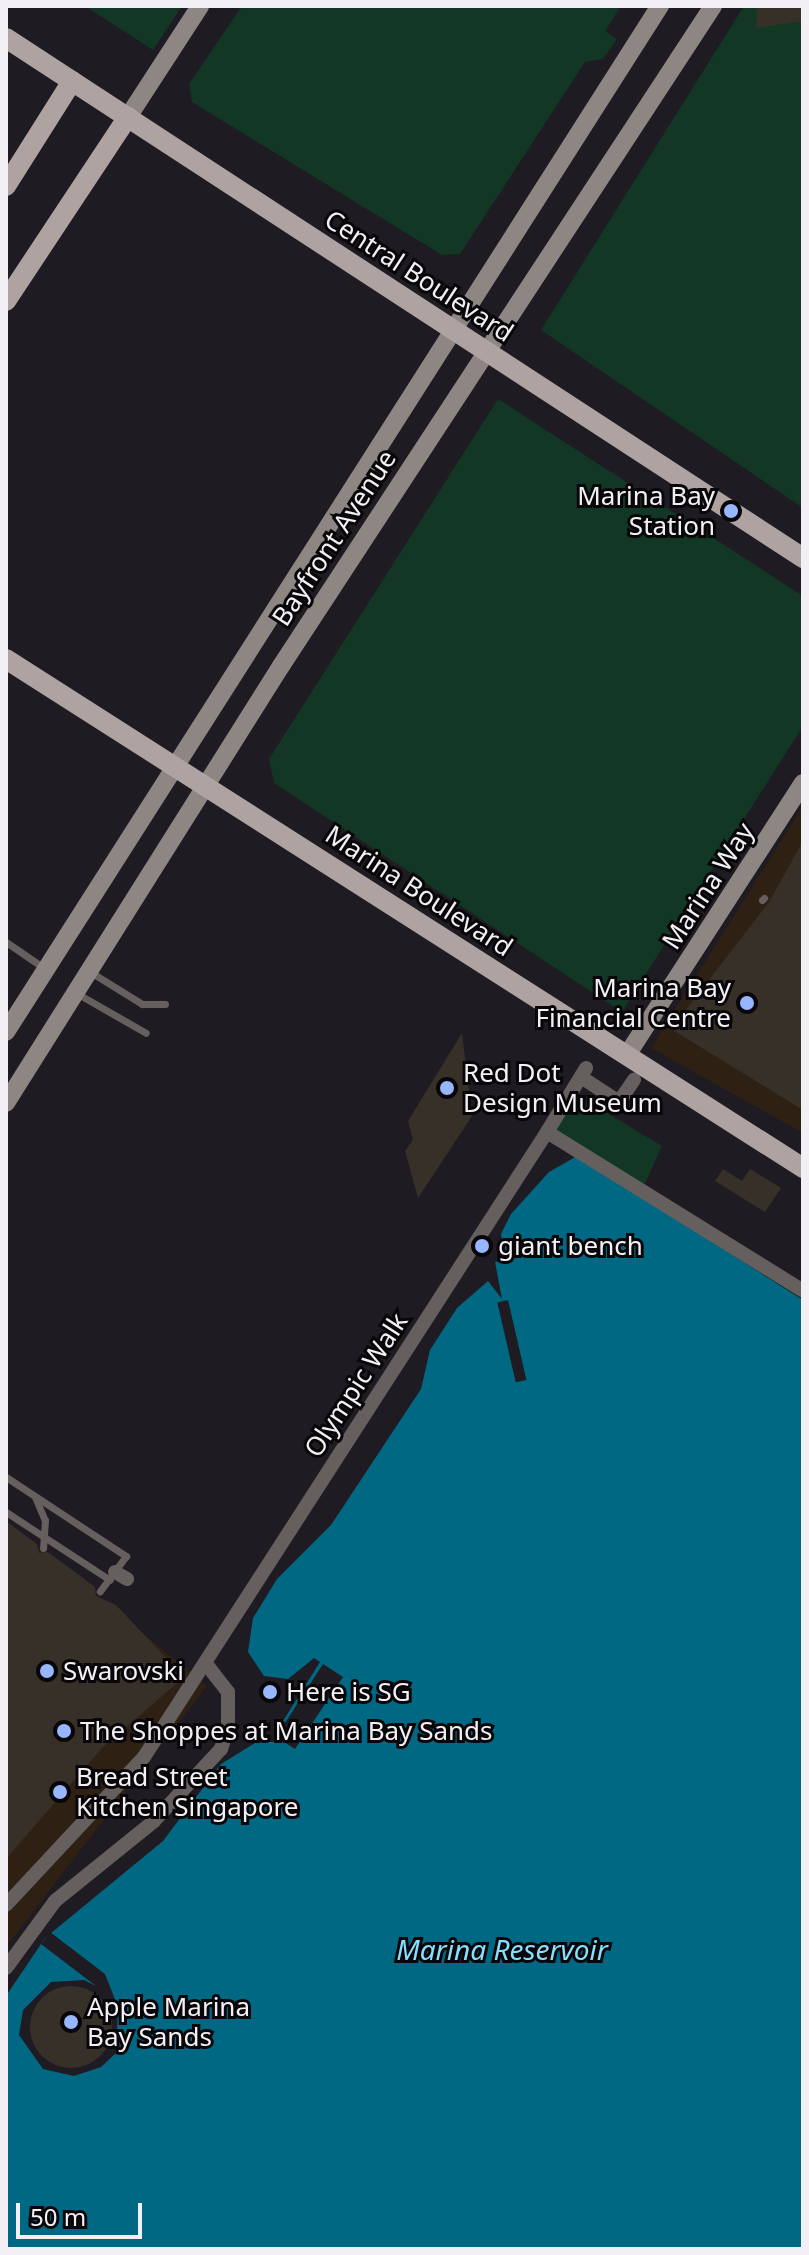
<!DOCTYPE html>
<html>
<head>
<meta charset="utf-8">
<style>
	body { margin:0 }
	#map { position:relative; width:809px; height:2255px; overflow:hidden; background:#1f1b22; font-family:"Noto Sans",sans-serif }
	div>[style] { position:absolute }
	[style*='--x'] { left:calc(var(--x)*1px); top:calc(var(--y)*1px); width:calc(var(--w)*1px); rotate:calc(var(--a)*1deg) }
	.commercial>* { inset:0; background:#2e2114 }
	.green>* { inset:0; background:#123724 }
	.water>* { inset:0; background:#006883 }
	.pier>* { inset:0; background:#1f1b22; transform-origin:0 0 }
	.building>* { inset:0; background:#363028 }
	.round { border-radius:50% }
	.lane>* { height:7px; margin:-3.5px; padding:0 3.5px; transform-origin:3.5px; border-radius:3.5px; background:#655f5e }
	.street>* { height:14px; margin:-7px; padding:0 7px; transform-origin:7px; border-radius:7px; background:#655f5e }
	.secondary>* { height:18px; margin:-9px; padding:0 9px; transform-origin:9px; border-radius:9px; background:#8e8683 }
	.primary>* { height:20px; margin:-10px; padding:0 10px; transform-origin:10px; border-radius:10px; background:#aea3a0 }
	.dots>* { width:22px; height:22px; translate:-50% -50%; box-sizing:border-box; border:4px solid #080609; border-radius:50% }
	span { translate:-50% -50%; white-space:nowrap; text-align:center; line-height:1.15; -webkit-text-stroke:6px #080609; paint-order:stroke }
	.street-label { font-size:26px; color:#f3f0f5 }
	.poi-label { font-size:26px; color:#f3f0f5 }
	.right { translate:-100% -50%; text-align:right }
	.left { translate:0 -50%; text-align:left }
	.water-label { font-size:28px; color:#86dfff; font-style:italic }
	.frame { position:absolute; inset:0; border:8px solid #f3f0f5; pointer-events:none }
	.scale { position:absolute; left:16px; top:2203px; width:126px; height:36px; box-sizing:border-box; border:4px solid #f3f0f5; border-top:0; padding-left:10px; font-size:24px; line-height:28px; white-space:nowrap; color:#f3f0f5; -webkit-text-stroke:6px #080609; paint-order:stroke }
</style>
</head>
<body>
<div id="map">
	<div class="commercial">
		<i style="clip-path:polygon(803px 806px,803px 1133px,651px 1048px)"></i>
		<i style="clip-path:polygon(6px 1520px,207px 1686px,6px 1947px)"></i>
	</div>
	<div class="green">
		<i style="clip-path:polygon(85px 6px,182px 6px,153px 50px)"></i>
		<i style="clip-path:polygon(242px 6px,621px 6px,605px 31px,617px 39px,603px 59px,585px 62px,460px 254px,442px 255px,192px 102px,189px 84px)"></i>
		<i style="clip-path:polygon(744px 6px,803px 6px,803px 508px,541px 330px)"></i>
		<i style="clip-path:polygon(498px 399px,803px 596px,803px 726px,622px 1012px,274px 783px,269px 759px)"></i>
		<i style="clip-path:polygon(579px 1096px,662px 1146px,641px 1192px,547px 1132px)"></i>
	</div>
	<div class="water">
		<i style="clip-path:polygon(577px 1156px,803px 1300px,803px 2249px,6px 2249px,6px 1996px,45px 1938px,163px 1841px,221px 1764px,255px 1743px,285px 1741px,293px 1728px,283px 1721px,320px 1662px,314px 1658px,288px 1679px,264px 1676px,248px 1652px,253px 1618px,277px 1579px,331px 1525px,421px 1389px,430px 1350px,457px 1308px,488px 1281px,502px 1299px,495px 1262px,505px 1260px,501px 1234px,511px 1214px,549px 1172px)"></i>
	</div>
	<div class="pier">
		<i style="left:508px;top:1300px;width:82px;height:11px;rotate:77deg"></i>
		<i style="clip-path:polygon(323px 1664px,343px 1677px,295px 1749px,284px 1742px,293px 1728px,285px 1723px)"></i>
		<i style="clip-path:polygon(50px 1932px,105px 1974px,118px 2007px,116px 2053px,101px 2067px,74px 2076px,43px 2069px,19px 2035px,23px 2010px,51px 1982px,84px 1980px,96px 1986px,41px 1944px)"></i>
	</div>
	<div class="building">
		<i style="clip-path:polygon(757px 6px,803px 6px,803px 21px,756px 28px)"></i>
		<i style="clip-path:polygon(803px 841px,803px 1110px,671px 1029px,769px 902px)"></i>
		<i style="clip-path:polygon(462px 1033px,472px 1116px,418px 1198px,405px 1151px,413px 1140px,408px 1121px)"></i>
		<i style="clip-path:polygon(723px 1169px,742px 1181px,750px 1169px,781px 1188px,765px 1212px,715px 1181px)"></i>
		<i style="clip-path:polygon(6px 1521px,37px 1544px,39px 1553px,48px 1552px,95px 1587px,96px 1596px,116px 1605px,184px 1677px,103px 1747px,6px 1859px)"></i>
		<i class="round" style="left:30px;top:1986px;width:82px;height:82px"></i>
	</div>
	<div class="lane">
		<i style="--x:762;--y:900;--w:3;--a:-45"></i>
		<i style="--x:6;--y:942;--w:46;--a:34.4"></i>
		<i style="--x:92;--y:973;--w:59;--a:31.8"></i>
		<i style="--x:142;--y:1004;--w:23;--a:0"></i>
		<i style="--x:78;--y:994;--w:78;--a:29.8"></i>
		<i style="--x:6;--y:1477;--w:144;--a:33.4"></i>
		<i style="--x:126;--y:1556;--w:44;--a:126.6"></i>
		<i style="--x:35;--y:1497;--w:25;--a:67"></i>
		<i style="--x:45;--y:1520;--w:28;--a:94"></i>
		<i style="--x:6;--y:1512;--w:124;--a:33.2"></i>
	</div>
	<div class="street">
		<i style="--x:581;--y:1077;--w:45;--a:33.3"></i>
		<i style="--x:619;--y:1102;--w:27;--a:-56"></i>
		<i style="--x:547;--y:1132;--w:75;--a:-58.6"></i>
		<i style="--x:115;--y:1572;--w:14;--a:30"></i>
		<i style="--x:6;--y:1905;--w:202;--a:-47"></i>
		<i style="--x:144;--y:1757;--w:744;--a:-57.19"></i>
		<i style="--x:547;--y:1132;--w:301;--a:31.8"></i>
		<i style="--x:6;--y:1968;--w:83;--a:-53.8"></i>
		<i style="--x:55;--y:1901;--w:127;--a:-38.9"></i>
		<i style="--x:154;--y:1821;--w:98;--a:-47.1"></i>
		<i style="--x:221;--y:1749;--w:22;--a:-72"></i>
		<i style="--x:228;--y:1728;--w:36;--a:-90"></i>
		<i style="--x:228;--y:1692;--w:36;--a:-128"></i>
	</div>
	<div class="secondary">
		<i style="--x:128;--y:117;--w:132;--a:-57"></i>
		<i style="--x:6;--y:1032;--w:1217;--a:-57.49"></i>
		<i style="--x:627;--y:1055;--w:324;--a:-57.1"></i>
		<i style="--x:6;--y:1103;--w:516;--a:-57.82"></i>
		<i style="--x:281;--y:666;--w:789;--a:-56.79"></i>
	</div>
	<div class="primary">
		<i style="--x:6;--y:38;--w:952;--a:33.12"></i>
		<i style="--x:6;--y:186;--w:124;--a:-57.8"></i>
		<i style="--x:6;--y:301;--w:221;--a:-56.5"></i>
		<i style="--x:6;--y:659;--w:946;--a:32.56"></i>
	</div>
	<div class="dots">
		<i style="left:731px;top:511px;background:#97b6fd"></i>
		<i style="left:747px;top:1003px;background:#97b6fd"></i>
		<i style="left:447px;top:1088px;background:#97b6fd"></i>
		<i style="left:482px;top:1246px;background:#97b6fd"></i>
		<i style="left:47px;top:1671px;background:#97b6fd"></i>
		<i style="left:270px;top:1692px;background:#97b6fd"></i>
		<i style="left:64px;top:1731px;background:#97b6fd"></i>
		<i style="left:60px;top:1792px;background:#97b6fd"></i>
		<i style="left:71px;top:2022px;background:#97b6fd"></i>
	</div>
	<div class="street-label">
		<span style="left:419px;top:276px;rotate:33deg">Central Boulevard</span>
		<span style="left:334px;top:538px;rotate:-57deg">Bayfront Avenue</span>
		<span style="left:708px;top:886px;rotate:-57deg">Marina Way</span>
		<span style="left:419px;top:891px;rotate:33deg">Marina Boulevard</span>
		<span style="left:356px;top:1385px;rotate:-57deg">Olympic Walk</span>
	</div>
	<div class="poi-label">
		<span class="right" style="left:715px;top:511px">Marina Bay<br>Station</span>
		<span class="right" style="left:731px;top:1003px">Marina Bay<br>Financial Centre</span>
		<span class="left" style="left:463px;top:1088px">Red Dot<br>Design Museum</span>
		<span class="left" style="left:498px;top:1246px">giant bench</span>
		<span class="left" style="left:63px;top:1671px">Swarovski</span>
		<span class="left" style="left:286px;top:1692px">Here is SG</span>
		<span class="left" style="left:80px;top:1731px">The Shoppes at Marina Bay Sands</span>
		<span class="left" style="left:76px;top:1792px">Bread Street<br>Kitchen Singapore</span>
		<span class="left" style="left:87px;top:2022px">Apple Marina<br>Bay Sands</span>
	</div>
	<div class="water-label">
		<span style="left:502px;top:1949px">Marina Reservoir</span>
	</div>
	<div class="frame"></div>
	<div class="scale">50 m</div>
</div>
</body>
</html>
